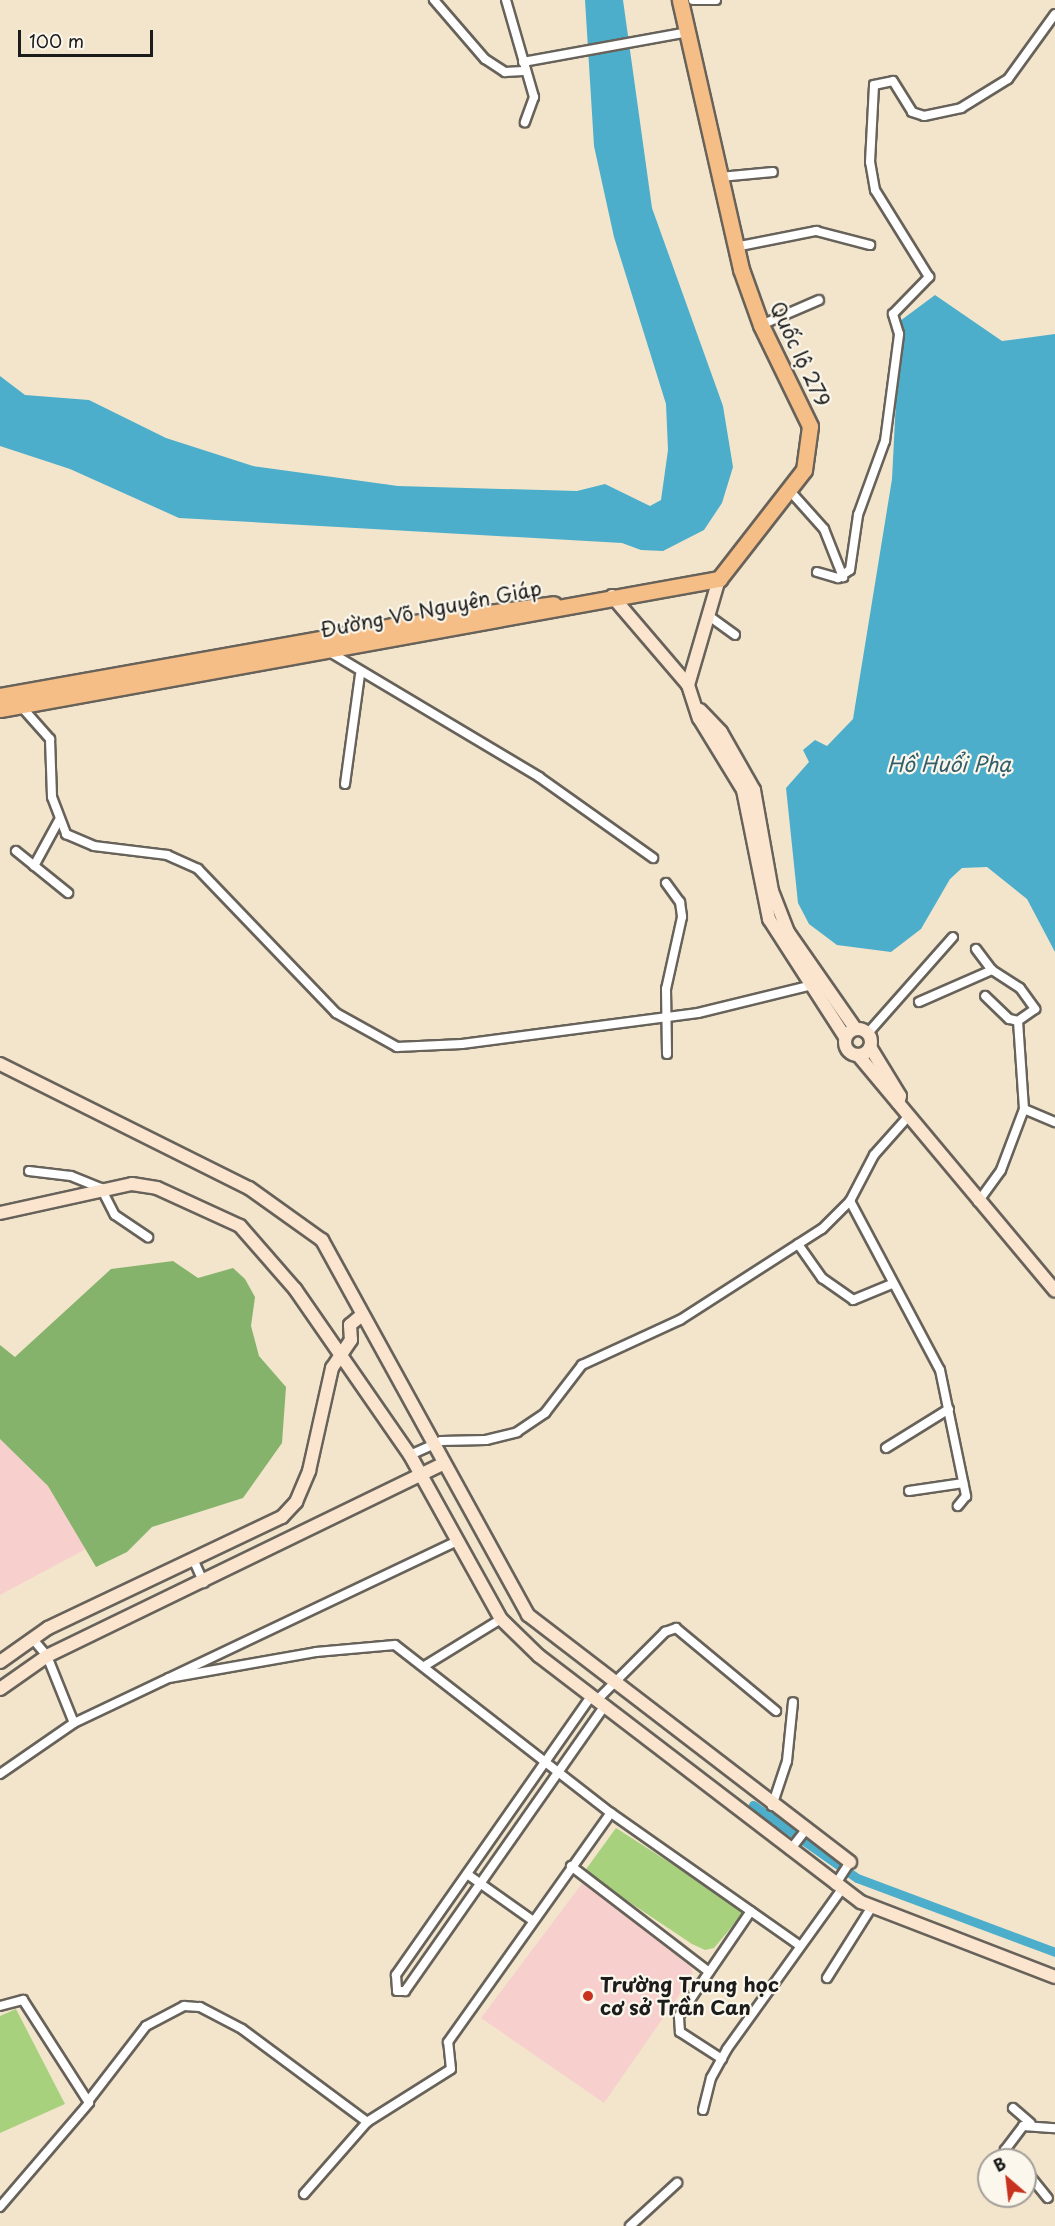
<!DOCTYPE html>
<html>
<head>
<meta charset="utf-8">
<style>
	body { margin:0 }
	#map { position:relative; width:1055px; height:2226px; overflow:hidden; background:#f3e5cc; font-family:"Playpen Sans",sans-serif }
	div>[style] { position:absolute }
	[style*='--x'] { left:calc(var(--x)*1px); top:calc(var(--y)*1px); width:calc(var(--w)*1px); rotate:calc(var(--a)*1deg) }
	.built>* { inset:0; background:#f7d0ce }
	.green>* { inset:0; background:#a8d17d }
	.forest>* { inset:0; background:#86b36c }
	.water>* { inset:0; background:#4caecb }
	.canal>* { height:9px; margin:-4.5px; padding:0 4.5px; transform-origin:4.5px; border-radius:4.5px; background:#4caecb }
	.roads { filter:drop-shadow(2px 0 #67625a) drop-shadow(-2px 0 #67625a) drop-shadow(0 2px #67625a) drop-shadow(0 -2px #67625a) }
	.street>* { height:8px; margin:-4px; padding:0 4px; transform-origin:4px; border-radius:4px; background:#fff }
	.secondary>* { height:12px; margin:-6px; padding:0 6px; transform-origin:6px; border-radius:6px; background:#fbe5cf }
	.secondary>.ring { margin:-6px; padding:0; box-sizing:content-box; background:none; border:12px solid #fbe5cf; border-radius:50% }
	.highway>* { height:15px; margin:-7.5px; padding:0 7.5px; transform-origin:7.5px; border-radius:7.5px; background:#f6be87 }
	.dots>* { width:16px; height:16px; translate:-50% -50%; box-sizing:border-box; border:3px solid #fbf7ec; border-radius:50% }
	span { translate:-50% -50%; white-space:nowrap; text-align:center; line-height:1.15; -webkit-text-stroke:4.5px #fbf7ec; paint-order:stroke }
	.street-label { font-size:20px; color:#1c1c1c }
	.poi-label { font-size:20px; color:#1c1c1c; font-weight:700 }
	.left { translate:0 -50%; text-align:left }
	.water-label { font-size:21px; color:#325e6b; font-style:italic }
	.north { position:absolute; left:977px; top:2148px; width:60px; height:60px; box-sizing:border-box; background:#fbf7ec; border:2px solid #a29f99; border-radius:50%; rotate:332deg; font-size:16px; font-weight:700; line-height:24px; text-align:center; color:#1c1c1c }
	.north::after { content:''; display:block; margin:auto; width:21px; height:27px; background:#c8321e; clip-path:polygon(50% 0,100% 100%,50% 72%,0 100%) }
	.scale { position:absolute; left:18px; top:30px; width:135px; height:27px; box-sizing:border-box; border:3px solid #1c1c1c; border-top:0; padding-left:8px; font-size:18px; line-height:21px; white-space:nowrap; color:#1c1c1c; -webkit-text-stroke:4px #fbf7ec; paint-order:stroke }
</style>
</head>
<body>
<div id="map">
	<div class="built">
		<i style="clip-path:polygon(0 1439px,48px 1486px,86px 1549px,0 1595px)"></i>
		<i style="clip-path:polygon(583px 1882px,691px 1967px,693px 1975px,604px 2103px,481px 2018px)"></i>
	</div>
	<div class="green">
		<i style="clip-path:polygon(616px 1828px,745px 1911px,714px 1948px,705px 1950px,692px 1944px,584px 1872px)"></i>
		<i style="clip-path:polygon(16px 2009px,65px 2104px,0 2133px,0 2016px)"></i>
	</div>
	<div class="forest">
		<i style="clip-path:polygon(173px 1261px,198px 1278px,233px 1268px,245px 1279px,255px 1297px,251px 1326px,259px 1356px,286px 1387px,282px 1443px,243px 1498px,152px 1527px,127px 1552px,96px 1567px,48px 1486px,0 1439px,0 1345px,15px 1357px,111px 1269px)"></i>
	</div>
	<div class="water">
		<i style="clip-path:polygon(585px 0,623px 0,652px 208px,723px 406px,733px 467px,722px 503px,704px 530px,663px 551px,641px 550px,622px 543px,179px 518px,70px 469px,0 446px,0 376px,25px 395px,89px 400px,166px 438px,253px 466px,398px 486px,577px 491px,605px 484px,650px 506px,661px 500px,668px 450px,666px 404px,614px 237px,594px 146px)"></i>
		<i style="clip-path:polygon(935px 295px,1002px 341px,1055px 334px,1055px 952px,1027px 899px,987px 867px,962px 868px,950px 879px,921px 929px,891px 952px,837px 945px,809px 924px,798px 903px,786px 788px,809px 762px,803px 750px,815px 740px,827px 746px,853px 719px,892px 479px,900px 321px)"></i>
	</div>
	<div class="canal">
		<i style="--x:753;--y:1805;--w:127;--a:35.1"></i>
		<i style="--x:857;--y:1878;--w:211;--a:20.5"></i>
	</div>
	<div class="roads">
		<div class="street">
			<i style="--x:434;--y:0;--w:78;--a:49.2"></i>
			<i style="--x:485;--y:59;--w:24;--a:33"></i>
			<i style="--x:505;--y:72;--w:18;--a:-3"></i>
			<i style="--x:506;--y:0;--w:101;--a:73.9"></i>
			<i style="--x:534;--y:97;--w:27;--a:110"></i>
			<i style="--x:693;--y:0;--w:23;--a:0"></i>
			<i style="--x:523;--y:62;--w:168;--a:-10.3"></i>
			<i style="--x:720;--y:177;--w:53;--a:-5.4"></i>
			<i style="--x:735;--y:247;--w:83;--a:-11.2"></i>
			<i style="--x:816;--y:231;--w:56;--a:14.5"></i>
			<i style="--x:761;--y:325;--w:63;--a:-23.3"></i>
			<i style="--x:790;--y:491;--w:51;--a:48.2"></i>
			<i style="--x:824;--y:529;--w:52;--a:68.4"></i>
			<i style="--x:817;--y:572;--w:22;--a:16"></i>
			<i style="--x:838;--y:578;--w:14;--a:-34"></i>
			<i style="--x:850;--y:570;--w:56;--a:-81.7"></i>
			<i style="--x:858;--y:515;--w:79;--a:-70"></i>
			<i style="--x:885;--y:441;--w:108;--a:-82.5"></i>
			<i style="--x:899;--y:334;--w:21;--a:-107"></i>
			<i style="--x:893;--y:314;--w:52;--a:-45.8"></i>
			<i style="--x:929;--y:277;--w:102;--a:-121.8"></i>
			<i style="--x:875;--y:190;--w:28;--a:-100"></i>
			<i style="--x:870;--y:162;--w:77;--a:-87"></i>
			<i style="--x:874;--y:85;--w:19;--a:-12"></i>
			<i style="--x:893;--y:81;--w:36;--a:58"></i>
			<i style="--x:912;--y:112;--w:13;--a:18"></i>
			<i style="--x:924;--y:116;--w:38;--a:-12"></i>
			<i style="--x:961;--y:108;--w:55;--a:-31.7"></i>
			<i style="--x:1008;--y:79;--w:80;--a:-54.1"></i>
			<i style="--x:709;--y:616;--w:32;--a:36"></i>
			<i style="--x:328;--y:651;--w:246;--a:30.8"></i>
			<i style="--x:539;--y:777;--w:140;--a:35.4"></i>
			<i style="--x:19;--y:704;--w:47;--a:48.5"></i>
			<i style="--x:50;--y:739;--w:58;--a:88"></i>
			<i style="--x:52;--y:797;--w:40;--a:69"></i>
			<i style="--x:66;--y:834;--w:30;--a:23"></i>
			<i style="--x:94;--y:846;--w:74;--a:7"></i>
			<i style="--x:167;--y:855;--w:34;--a:24"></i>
			<i style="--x:198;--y:869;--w:199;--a:46.2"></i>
			<i style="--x:336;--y:1013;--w:70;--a:29.1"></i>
			<i style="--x:397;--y:1047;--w:65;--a:-2.6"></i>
			<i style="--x:462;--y:1044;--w:238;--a:-7.5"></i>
			<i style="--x:698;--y:1013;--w:113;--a:-13.8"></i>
			<i style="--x:345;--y:784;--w:110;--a:-82.2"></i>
			<i style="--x:16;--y:851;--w:67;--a:38.9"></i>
			<i style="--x:34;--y:866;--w:52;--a:-61.5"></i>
			<i style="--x:666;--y:883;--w:24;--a:54"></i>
			<i style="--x:680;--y:902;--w:15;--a:82"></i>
			<i style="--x:682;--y:917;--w:74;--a:102.5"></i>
			<i style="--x:666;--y:989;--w:65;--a:89.1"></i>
			<i style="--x:976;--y:949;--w:26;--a:53"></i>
			<i style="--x:919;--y:1002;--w:80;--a:-23.7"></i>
			<i style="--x:992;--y:970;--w:33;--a:33"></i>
			<i style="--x:1020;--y:988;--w:26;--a:54"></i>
			<i style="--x:1035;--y:1009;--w:21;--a:145"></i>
			<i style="--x:1018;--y:1021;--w:9;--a:-167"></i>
			<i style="--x:1009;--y:1019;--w:33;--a:-136"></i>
			<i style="--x:868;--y:1033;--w:128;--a:-48.5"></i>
			<i style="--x:1024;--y:1109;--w:34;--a:23"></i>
			<i style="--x:29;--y:1171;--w:42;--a:6.8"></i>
			<i style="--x:71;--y:1176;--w:32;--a:22"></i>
			<i style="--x:101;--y:1188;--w:30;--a:63"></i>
			<i style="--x:115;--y:1215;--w:40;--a:34"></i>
			<i style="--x:850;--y:1201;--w:191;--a:62"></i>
			<i style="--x:940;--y:1370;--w:129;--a:78.3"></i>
			<i style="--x:966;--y:1496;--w:13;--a:129"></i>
			<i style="--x:978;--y:1202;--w:39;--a:-54"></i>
			<i style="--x:1001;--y:1170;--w:65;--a:-69.3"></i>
			<i style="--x:1024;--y:1109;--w:88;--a:-93.9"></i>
			<i style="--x:798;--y:1244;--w:42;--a:54.8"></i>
			<i style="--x:822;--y:1278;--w:38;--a:35"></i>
			<i style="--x:853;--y:1300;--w:42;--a:-22.3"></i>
			<i style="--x:886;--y:1448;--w:74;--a:-31.8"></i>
			<i style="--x:410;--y:1455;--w:34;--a:-24"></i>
			<i style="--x:441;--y:1441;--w:45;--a:-1.3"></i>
			<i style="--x:486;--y:1440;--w:32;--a:-14"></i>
			<i style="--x:517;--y:1432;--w:34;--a:-34"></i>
			<i style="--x:545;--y:1413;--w:61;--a:-52.4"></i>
			<i style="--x:582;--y:1365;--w:108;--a:-24.7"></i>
			<i style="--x:680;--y:1320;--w:169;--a:-32.7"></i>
			<i style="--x:822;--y:1229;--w:40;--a:-45"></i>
			<i style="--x:850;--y:1201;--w:52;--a:-62.4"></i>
			<i style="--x:874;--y:1155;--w:50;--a:-48.3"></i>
			<i style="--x:909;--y:1491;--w:55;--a:-8.4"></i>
			<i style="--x:194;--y:1561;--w:24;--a:66"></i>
			<i style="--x:32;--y:1638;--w:23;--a:50"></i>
			<i style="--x:47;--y:1656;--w:72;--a:68.1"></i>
			<i style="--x:426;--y:1665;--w:88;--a:-31.5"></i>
			<i style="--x:169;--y:1678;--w:149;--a:-10"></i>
			<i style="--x:316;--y:1652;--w:79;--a:-5.1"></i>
			<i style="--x:395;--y:1645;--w:274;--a:37.9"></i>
			<i style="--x:611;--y:1813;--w:231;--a:35.1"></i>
			<i style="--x:592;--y:1695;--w:342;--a:125"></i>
			<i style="--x:396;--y:1975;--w:16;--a:86"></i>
			<i style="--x:397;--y:1991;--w:8;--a:0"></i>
			<i style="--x:405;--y:1991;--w:349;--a:-55"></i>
			<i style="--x:598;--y:1699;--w:95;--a:-45"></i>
			<i style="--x:665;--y:1632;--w:12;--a:-20"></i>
			<i style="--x:676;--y:1628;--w:130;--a:39.7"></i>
			<i style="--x:0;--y:1774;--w:90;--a:-34.6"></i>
			<i style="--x:74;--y:1723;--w:424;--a:-25.4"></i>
			<i style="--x:772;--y:1806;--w:47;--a:-71.6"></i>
			<i style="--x:787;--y:1761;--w:59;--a:-84.2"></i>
			<i style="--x:790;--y:1850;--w:24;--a:-52"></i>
			<i style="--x:571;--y:1866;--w:174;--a:37.5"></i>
			<i style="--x:467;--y:1874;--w:80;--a:35.3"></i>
			<i style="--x:835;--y:1885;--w:27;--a:-57"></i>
			<i style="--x:827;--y:1978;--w:83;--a:-57.8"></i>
			<i style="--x:0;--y:2006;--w:24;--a:-15"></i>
			<i style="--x:23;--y:2000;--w:122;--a:57.3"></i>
			<i style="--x:89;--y:2103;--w:137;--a:130.6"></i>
			<i style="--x:722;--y:2059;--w:50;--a:-147.3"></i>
			<i style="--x:680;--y:2032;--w:16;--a:-94"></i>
			<i style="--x:679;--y:2016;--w:127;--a:-55.6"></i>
			<i style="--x:89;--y:2100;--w:93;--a:-52.4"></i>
			<i style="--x:146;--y:2026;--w:43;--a:-27.8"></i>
			<i style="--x:184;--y:2006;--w:16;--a:4"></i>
			<i style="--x:200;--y:2007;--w:47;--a:27.6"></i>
			<i style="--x:242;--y:2029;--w:156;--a:36.6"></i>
			<i style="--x:367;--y:2122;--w:99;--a:-32.2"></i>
			<i style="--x:451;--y:2069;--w:27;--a:-96"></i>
			<i style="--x:448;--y:2042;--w:281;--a:-54.6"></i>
			<i style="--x:1013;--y:2108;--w:23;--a:41"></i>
			<i style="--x:703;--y:2110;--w:33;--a:-76"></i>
			<i style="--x:711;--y:2078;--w:33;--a:-61"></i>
			<i style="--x:727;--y:2049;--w:197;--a:-54.3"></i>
			<i style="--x:1013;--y:2160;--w:13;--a:-129"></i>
			<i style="--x:1005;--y:2150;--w:30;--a:-53"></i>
			<i style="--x:1023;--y:2126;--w:32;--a:4"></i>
			<i style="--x:1025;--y:2170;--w:36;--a:51"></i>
			<i style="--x:304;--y:2194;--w:96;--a:-48.8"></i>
			<i style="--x:630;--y:2226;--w:64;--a:-42.5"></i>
		</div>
		<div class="secondary">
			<i style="--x:612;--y:596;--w:117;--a:49.5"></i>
			<i style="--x:688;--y:685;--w:35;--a:72"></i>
			<i style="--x:699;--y:718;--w:84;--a:58.6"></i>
			<i style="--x:743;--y:790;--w:132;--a:78.6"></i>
			<i style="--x:769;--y:919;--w:140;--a:57.2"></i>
			<i style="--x:688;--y:685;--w:110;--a:-73.7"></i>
			<i style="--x:700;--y:710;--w:30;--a:46"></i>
			<i style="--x:721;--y:732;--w:67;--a:60.4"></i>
			<i style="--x:754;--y:790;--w:103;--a:79.9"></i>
			<i style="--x:772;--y:891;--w:44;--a:68.7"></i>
			<i style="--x:788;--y:932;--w:117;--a:55.1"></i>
			<i class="ring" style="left:845px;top:1029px;width:14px;height:14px"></i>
			<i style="--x:870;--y:1047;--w:57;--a:58.5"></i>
			<i style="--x:900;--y:1096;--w:7;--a:106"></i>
			<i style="--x:858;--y:1055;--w:307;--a:50.1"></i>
			<i style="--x:0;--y:1064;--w:278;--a:26.5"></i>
			<i style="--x:249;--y:1188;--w:90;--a:35.5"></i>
			<i style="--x:322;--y:1240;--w:428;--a:61.2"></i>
			<i style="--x:528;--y:1615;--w:406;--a:37.5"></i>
			<i style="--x:0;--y:1213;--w:135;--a:-12.4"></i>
			<i style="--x:132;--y:1184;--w:25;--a:9"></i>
			<i style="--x:157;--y:1188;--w:91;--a:24.6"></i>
			<i style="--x:240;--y:1226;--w:84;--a:48.9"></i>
			<i style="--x:295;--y:1289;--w:202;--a:55.3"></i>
			<i style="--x:410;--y:1455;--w:188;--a:61"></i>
			<i style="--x:501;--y:1619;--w:53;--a:44.2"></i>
			<i style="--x:539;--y:1656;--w:405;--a:37.4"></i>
			<i style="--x:861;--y:1902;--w:208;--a:21.1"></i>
			<i style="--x:0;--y:1662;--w:59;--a:-35.3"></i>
			<i style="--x:48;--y:1628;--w:259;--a:-25.4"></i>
			<i style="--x:282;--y:1517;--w:21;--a:-47"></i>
			<i style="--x:296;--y:1502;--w:34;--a:-67"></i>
			<i style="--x:309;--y:1471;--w:106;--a:-77.4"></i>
			<i style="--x:332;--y:1368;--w:34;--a:-56"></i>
			<i style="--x:351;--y:1340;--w:15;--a:-94"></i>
			<i style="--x:350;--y:1325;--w:16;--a:-40"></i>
			<i style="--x:0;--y:1689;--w:57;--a:-35.1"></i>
			<i style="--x:47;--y:1656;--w:440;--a:-25.9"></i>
		</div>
		<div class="highway">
			<i style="--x:0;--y:696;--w:398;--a:-10.1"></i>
			<i style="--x:392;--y:626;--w:163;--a:-7.7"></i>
			<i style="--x:0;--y:709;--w:731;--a:-10.25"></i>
			<i style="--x:719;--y:579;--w:138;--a:-52.1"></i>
			<i style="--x:804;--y:470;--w:44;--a:-82.2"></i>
			<i style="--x:810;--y:426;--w:112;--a:-115.9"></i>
			<i style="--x:761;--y:325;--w:59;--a:-109.7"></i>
			<i style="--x:741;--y:269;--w:276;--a:-102.8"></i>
		</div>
	</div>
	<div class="dots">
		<i style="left:588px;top:1996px;background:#c8321e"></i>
	</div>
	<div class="street-label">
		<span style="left:800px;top:354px;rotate:65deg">Quốc lộ 279</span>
		<span style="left:431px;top:609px;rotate:-11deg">Đường Võ Nguyên Giáp</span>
	</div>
	<div class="poi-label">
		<span class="left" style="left:600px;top:1996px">Trường Trung học<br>cơ sở Trần Can</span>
	</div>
	<div class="water-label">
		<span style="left:949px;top:763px">Hồ Huổi Phạ</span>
	</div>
	<div class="north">B</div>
	<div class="scale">100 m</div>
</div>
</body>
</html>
